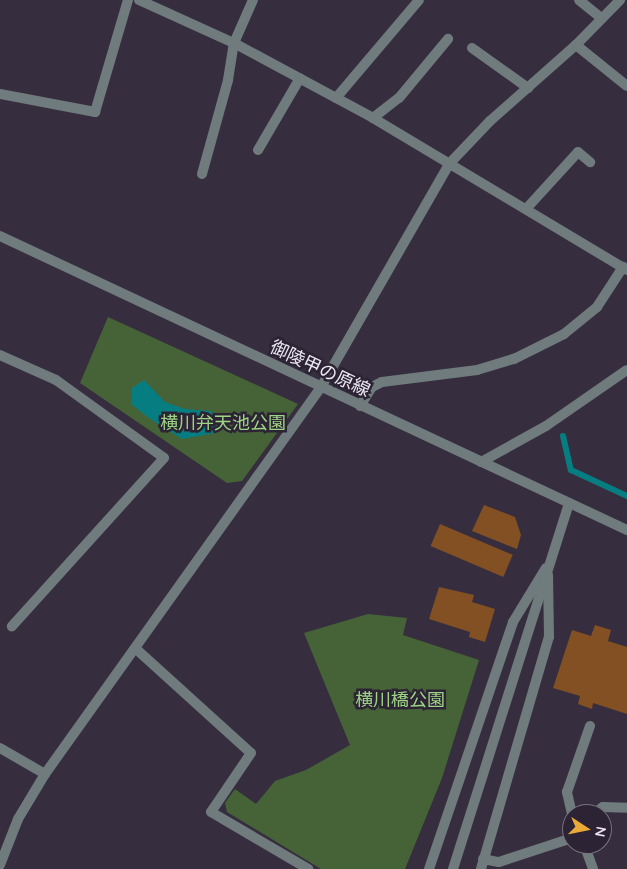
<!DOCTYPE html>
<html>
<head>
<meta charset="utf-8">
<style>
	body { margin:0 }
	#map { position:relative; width:627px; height:869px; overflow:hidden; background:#362e3e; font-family:Quicksand,"Noto Sans JP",sans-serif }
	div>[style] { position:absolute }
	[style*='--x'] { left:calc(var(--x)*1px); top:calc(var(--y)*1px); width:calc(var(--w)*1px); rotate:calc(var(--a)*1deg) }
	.green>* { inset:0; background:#466337 }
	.water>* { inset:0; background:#067d80 }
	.stream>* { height:6px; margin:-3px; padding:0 3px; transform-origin:3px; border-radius:3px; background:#067d80 }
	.building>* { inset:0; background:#825022; transform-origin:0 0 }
	.service>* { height:10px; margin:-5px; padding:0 5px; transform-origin:5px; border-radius:5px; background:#707b7d }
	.minor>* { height:10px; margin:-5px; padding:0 5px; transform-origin:5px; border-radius:5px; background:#707b7d }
	.tertiary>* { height:10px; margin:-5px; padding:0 5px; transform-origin:5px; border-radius:5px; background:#707b7d }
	span { translate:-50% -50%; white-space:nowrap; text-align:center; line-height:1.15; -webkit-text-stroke:5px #2c2434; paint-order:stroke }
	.street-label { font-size:18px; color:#ebe6f1 }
	.park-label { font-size:18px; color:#9dd384 }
	.north { position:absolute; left:562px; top:804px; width:50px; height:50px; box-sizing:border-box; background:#2c2434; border:1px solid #787280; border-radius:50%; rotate:101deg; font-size:14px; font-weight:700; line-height:20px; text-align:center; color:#ebe6f1 }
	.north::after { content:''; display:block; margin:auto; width:18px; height:22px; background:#eaaa38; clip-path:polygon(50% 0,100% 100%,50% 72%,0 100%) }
</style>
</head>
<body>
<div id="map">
	<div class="green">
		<i style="clip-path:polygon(108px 317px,298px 404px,242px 481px,227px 483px,80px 383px)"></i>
		<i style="clip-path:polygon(368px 614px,407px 618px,403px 635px,479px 660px,442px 778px,405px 869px,321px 869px,227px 812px,225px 803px,235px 789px,256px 804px,275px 781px,306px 770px,350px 745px,304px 633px)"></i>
	</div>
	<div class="water">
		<i style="clip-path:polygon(144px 380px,165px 402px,185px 409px,211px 411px,216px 417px,215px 433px,182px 439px,149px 418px,131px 404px,132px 388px)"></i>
	</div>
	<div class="stream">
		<i style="--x:563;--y:436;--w:35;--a:77"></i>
		<i style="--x:571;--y:470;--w:62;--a:24.9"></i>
	</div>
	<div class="building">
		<i style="clip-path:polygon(484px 505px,515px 517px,521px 535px,517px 549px,472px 531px)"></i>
		<i style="left:440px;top:524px;width:79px;height:24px;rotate:23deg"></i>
		<i style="clip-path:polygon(439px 587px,474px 595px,472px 602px,495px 609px,485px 642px,469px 637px,470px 632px,429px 619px)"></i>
		<i style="clip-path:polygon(595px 625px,611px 630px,608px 641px,627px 647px,627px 714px,593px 703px,592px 709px,578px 704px,580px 696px,553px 688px,572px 630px,591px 636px)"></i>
	</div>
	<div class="service">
		<i style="--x:579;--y:0;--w:28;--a:39"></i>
		<i style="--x:576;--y:45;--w:65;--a:38.8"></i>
		<i style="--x:472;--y:48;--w:69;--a:35.5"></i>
		<i style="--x:0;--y:94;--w:97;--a:10.7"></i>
		<i style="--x:336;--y:98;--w:128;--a:-49.7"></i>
		<i style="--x:373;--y:118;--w:33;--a:-38"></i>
		<i style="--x:399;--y:98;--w:77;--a:-50.3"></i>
		<i style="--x:526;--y:209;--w:77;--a:-47.6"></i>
		<i style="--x:578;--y:152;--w:16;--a:40"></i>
		<i style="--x:360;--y:406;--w:22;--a:-58"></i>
		<i style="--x:372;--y:387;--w:11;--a:-27"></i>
		<i style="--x:382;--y:382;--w:96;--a:-7.2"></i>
		<i style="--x:477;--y:370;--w:39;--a:-17"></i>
		<i style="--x:514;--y:359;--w:56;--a:-26.6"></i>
		<i style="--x:564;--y:334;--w:43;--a:-39.3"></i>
		<i style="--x:597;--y:307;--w:48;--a:-57"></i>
		<i style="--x:135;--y:648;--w:156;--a:42.2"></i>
		<i style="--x:251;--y:753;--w:71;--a:124.1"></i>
		<i style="--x:211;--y:812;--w:113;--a:30.4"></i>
		<i style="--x:572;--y:814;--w:23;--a:-103"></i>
		<i style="--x:567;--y:792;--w:70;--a:-70.8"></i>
		<i style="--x:584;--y:844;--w:27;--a:70"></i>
	</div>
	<div class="minor">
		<i style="--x:139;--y:0;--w:104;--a:24.4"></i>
		<i style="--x:234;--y:43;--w:158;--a:28.3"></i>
		<i style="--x:373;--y:118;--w:296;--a:30.9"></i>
		<i style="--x:95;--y:112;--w:117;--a:-73.6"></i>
		<i style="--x:258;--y:150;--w:83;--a:-59.7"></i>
		<i style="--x:202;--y:174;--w:98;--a:-74.5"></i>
		<i style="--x:228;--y:80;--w:37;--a:-81"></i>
		<i style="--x:234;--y:43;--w:47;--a:-66.2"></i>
		<i style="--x:0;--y:355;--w:61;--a:24.1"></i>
		<i style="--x:56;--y:380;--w:133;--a:35.8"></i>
		<i style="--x:164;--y:458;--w:227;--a:132.1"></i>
		<i style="--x:481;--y:462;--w:74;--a:-29"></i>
		<i style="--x:546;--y:426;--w:98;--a:-34.7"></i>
		<i style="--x:0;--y:748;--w:52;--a:30"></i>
		<i style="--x:593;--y:814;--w:12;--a:-35"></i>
		<i style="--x:603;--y:807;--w:24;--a:2"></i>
		<i style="--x:483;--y:859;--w:16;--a:11"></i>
		<i style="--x:499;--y:862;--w:77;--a:-18.2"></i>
		<i style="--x:0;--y:865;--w:49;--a:-68.6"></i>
		<i style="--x:18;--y:819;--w:52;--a:-59"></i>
		<i style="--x:45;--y:774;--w:475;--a:-54.5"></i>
		<i style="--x:321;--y:387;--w:258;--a:-60.1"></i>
		<i style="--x:450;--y:163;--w:58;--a:-46.4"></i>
		<i style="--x:490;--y:121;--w:115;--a:-41.5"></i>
		<i style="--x:576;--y:45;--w:63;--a:-45.6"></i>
		<i style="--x:429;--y:869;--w:261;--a:-71.2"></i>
		<i style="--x:513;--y:622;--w:63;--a:-58.6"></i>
		<i style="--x:481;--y:869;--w:242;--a:-73.7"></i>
		<i style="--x:549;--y:637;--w:62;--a:-90.9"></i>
	</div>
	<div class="tertiary">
		<i style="--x:0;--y:236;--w:693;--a:25.12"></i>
		<i style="--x:453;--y:869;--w:384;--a:-72.4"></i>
	</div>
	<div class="street-label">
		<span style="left:320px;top:369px;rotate:25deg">御陵甲の原線</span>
	</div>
	<div class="park-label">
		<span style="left:223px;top:423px">横川弁天池公園</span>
		<span style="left:400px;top:700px">横川橋公園</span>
	</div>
	<div class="north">N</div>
</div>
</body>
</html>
